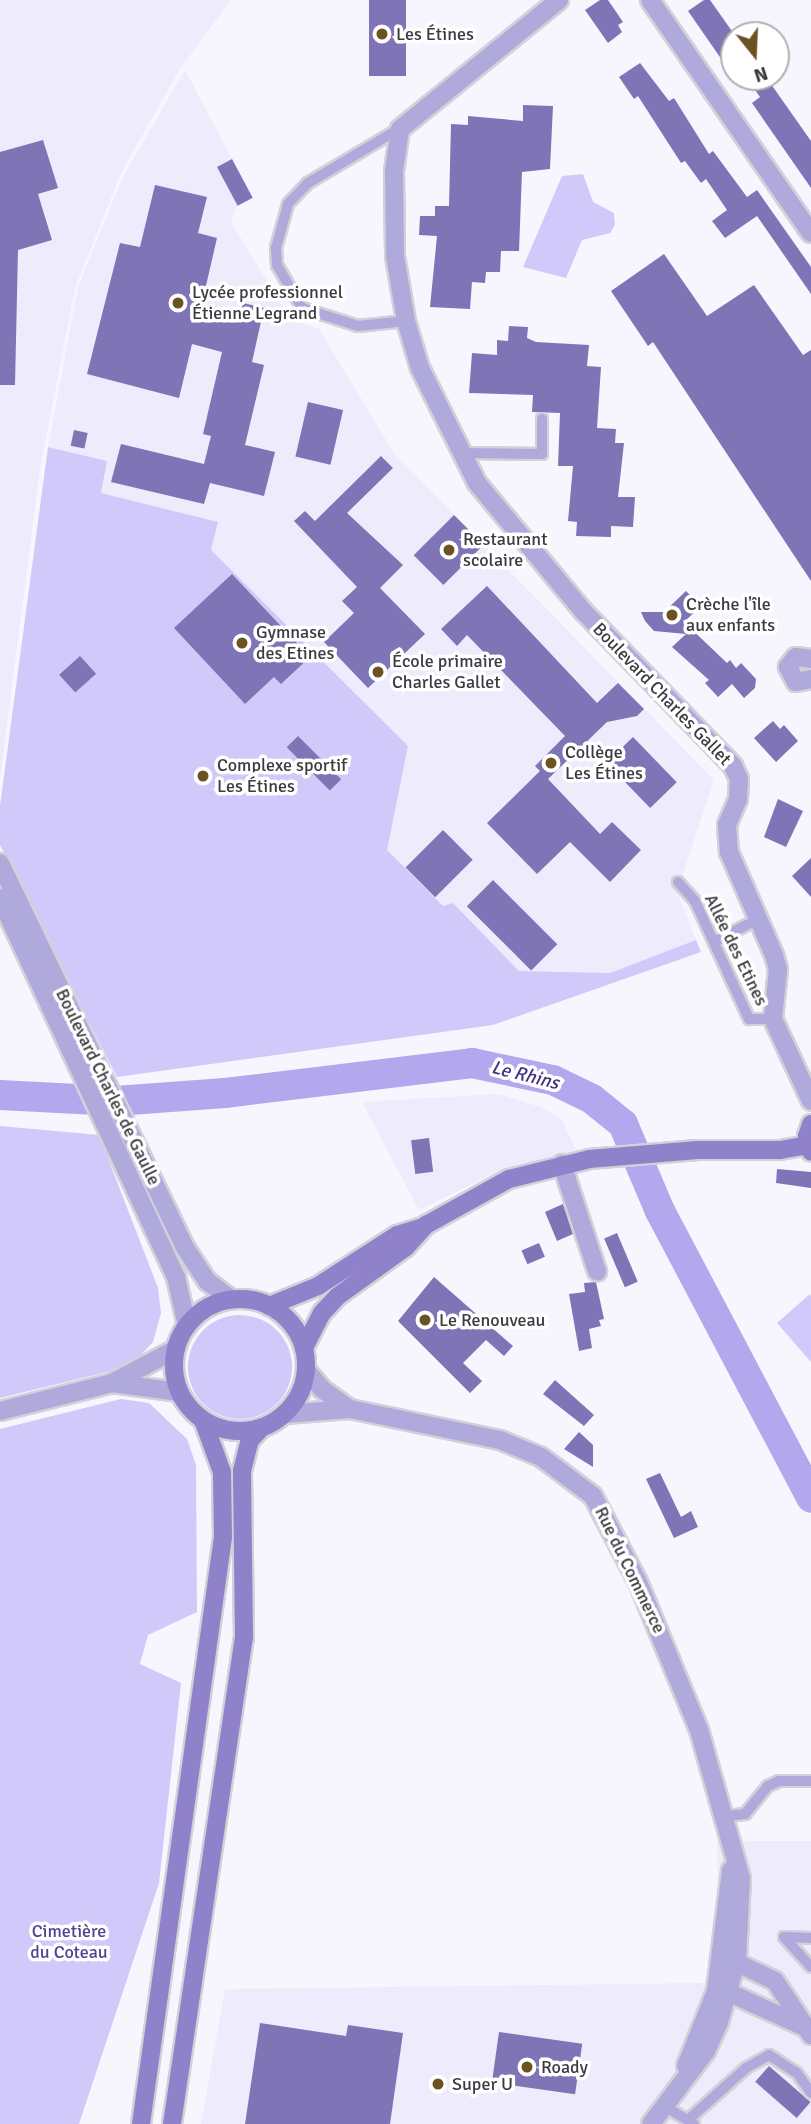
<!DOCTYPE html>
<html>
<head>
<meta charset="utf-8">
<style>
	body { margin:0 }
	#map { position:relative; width:811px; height:2124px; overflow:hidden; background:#f7f6fe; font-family:Signika,sans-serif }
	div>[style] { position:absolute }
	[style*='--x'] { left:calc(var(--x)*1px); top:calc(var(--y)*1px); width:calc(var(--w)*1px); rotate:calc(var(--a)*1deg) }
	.built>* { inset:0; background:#edebfc }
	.green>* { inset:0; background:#d0c9f9 }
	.round { border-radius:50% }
	.river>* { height:30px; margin:-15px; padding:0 15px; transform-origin:15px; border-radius:15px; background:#b3a7ed }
	.building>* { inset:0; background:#7f74b6; transform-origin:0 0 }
	.roads { filter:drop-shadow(2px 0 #d1d1d8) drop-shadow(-2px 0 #d1d1d8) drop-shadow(0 2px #d1d1d8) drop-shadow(0 -2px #d1d1d8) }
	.service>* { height:10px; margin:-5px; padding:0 5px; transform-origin:5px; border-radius:5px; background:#b0a9db }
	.minor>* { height:18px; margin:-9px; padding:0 9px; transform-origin:9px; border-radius:9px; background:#b0a9db }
	.tertiary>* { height:18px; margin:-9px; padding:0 9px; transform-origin:9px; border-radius:9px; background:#b0a9db }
	.secondary>* { height:18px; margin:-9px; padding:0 9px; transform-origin:9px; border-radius:9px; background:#8f82cb }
	.secondary>.ring { margin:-9px; padding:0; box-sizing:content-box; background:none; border:18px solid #8f82cb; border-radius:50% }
	.dots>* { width:19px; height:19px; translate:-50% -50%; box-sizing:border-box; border:4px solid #fff; border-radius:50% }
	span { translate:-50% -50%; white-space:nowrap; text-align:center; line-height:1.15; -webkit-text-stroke:7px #fff; paint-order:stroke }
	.poi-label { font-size:18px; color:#3b3b40 }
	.left { translate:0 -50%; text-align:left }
	.street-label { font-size:18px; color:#3b3b40 }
	.park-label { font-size:18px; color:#554193 }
	.water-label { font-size:19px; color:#463182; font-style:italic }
	.north { position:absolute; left:720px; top:21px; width:70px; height:70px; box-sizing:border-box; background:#fff; border:2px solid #b1b1b3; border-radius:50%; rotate:162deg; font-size:19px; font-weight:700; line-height:28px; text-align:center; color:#3b3b40 }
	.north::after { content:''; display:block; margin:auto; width:24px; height:32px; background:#6b5223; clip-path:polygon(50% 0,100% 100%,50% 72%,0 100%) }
</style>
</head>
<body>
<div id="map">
	<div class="built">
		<i style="clip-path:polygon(0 0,231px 0,180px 69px,121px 173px,75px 288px,40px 469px,0 779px)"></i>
		<i style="clip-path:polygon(185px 70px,253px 198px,236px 207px,231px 222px,290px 319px,319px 329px,394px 453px,714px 780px,677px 892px,696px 940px,610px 973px,519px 971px,453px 903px,443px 906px,387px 850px,408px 746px,211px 550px,217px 522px,101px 493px,107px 461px,48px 447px,78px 287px,123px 177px)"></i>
		<i style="clip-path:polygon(499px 1094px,546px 1109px,563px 1122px,576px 1150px,505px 1168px,419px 1210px,362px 1102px)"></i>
		<i style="clip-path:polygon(717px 1841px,811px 1841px,811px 2124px,201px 2124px,225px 1989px,705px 1983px,718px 1908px)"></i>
	</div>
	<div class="green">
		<i style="clip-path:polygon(583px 174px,593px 202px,614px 213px,615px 225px,610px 233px,582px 240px,566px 278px,523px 267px,562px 176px)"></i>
		<i style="clip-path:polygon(48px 447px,107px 461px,101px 493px,218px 522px,211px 550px,408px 746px,387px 850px,443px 906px,453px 903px,519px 971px,610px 973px,696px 940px,701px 952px,493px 1025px,117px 1077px,0 845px,0 806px)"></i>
		<i style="clip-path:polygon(0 1126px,99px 1135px,158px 1288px,161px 1313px,153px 1342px,139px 1357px,107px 1372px,0 1398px)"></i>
		<i style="clip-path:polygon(810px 1294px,811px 1296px,811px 1362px,777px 1323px)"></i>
		<i class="round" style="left:188px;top:1315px;width:104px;height:104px"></i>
		<i style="clip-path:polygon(121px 1399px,149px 1403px,187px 1439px,196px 1465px,197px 1612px,148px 1635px,140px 1664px,181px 1683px,159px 1883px,79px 2124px,0 2124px,0 1429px)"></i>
	</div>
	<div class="river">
		<i style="--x:0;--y:1095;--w:116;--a:3"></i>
		<i style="--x:116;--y:1101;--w:109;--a:-4.2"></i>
		<i style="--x:225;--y:1093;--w:249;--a:-6.9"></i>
		<i style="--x:472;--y:1063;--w:83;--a:11.9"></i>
		<i style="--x:553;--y:1080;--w:43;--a:26"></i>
		<i style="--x:592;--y:1099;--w:40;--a:39"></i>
		<i style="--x:623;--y:1124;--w:95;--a:67"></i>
		<i style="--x:660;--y:1211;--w:324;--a:62.2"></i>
	</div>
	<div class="building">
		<i style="left:369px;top:0;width:37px;height:76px"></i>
		<i style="clip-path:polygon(600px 0,608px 0,623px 22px,618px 25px,622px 32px,608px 43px,585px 10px)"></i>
		<i style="clip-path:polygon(704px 0,710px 0,734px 34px,734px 52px,722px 60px,688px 11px)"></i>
		<i style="clip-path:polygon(640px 63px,669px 101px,674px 98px,709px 154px,713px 151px,747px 197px,757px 190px,811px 267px,811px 294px,757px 216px,725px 238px,712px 221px,727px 210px,706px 179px,701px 183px,685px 161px,681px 163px,638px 96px,634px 99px,619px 77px)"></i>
		<i style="clip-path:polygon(746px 77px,766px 77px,811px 141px,811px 188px,752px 103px,760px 97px)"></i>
		<i style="clip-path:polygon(523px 105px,553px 106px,550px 169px,522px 172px,519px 251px,501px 251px,500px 272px,486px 272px,485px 283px,472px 282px,470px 309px,430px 307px,437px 236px,419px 235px,420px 216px,435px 216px,435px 206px,449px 206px,451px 124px,468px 125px,468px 116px,523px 121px)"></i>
		<i style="clip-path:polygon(43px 140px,58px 188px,38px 194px,52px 240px,18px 250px,15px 385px,0 385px,0 152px)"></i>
		<i style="left:232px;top:159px;width:44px;height:17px;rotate:62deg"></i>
		<i style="clip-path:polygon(155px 185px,207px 197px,198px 233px,217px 238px,202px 303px,241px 313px,243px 303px,264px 308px,252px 362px,264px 365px,245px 445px,275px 452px,264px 496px,210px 483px,204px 504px,111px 482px,121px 444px,204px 464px,211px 436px,203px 434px,222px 352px,192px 344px,179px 398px,87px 374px,120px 243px,140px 247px)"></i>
		<i style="clip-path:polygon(664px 254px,707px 316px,754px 285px,803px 355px,811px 350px,811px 581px,653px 342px,648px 346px,611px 291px)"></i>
		<i style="clip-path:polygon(509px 326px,528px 327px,527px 338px,536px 342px,589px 345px,587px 366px,601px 367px,597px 428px,616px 429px,615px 443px,624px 443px,618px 497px,635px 497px,633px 527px,611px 526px,611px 537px,576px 536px,577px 522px,568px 521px,573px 466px,558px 466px,560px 413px,532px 412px,533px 395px,469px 393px,472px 353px,497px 355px,497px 340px,508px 341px)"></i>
		<i style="left:308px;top:402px;width:36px;height:56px;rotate:13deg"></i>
		<i style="left:74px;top:430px;width:14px;height:16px;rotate:12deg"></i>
		<i style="clip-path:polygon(381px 456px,393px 468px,347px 513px,403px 565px,380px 588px,425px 634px,368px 688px,324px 642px,354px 613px,342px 601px,357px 587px,294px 521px,305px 511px,315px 521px)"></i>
		<i style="left:454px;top:515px;width:42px;height:57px;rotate:45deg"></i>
		<i style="clip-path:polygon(232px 574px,310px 657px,281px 684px,274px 677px,245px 704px,174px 628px)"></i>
		<i style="clip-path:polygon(487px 586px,597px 703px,618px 683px,644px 709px,637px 716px,607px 722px,548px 779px,600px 834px,612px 822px,641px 850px,610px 882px,570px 842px,537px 874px,487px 823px,540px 771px,535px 766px,565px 736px,467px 635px,457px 646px,441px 629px)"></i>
		<i style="clip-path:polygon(686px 591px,701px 606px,684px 622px,727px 663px,730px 660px,736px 668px,741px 663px,756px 679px,755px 688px,744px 698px,732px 684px,718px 697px,705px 683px,709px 680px,672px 647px,686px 634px,654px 631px,645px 621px,641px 612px,664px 612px)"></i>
		<i style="left:80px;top:656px;width:24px;height:28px;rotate:48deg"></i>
		<i style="clip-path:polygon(773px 721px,780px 729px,784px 725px,798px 741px,776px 762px,754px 738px)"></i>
		<i style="left:298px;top:736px;width:61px;height:16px;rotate:45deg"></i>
		<i style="left:633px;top:737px;width:63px;height:37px;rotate:46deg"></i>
		<i style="clip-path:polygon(778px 799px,803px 811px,786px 847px,764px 837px)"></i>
		<i style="left:443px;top:830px;width:42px;height:53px;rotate:45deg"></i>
		<i style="clip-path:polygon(811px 858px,811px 897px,792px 876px)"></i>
		<i style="left:493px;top:880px;width:91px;height:37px;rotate:45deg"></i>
		<i style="left:429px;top:1138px;width:34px;height:18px;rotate:83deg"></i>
		<i style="clip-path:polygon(777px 1169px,811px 1172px,811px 1188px,776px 1183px)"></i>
		<i style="clip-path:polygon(563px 1204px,573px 1234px,557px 1241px,545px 1212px)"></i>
		<i style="left:617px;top:1233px;width:53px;height:14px;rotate:67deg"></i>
		<i style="left:539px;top:1243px;width:15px;height:19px;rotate:67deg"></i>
		<i style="clip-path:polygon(434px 1277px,513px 1346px,504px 1356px,486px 1340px,463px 1363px,482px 1381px,470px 1393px,398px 1321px)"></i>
		<i style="clip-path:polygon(596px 1282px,604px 1319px,599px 1320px,601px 1326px,589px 1329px,592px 1348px,579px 1351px,569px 1294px,585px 1292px,584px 1283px)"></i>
		<i style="clip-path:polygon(555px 1380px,594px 1415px,584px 1426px,543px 1394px)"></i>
		<i style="clip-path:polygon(579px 1432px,593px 1445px,593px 1467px,564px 1449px)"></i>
		<i style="clip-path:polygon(660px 1473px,681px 1517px,691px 1511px,698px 1527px,674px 1538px,646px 1479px)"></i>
		<i style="clip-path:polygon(260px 2023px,346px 2036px,348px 2025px,403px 2033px,390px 2124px,245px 2124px)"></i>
		<i style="left:499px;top:2032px;width:84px;height:51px;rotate:8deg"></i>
		<i style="left:769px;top:2066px;width:55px;height:21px;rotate:41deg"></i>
	</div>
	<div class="roads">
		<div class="service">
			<i style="--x:399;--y:129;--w:106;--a:149.3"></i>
			<i style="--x:308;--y:183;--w:29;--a:134"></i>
			<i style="--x:288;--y:204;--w:46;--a:105.3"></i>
			<i style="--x:276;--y:248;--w:17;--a:87"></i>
			<i style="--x:277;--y:265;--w:50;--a:59.8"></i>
			<i style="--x:302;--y:308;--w:59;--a:17.8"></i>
			<i style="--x:358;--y:326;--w:48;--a:-5.9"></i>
			<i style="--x:461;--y:453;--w:81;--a:0.7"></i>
			<i style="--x:542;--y:454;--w:35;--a:-90"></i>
			<i style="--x:678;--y:882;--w:25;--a:48"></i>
			<i style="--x:695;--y:901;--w:130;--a:65.4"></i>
			<i style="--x:749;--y:1019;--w:24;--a:0"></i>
			<i style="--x:714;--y:942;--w:50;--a:-27.6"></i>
			<i style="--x:726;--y:1816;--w:19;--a:-6"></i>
			<i style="--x:745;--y:1814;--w:36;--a:-51"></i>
			<i style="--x:768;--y:1786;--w:12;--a:-24"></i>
			<i style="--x:779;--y:1781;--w:32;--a:0"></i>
			<i style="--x:811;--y:1938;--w:27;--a:-178"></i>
			<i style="--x:784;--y:1937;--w:40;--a:48"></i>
			<i style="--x:664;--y:2106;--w:35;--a:31"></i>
			<i style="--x:688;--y:2120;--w:78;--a:-41.9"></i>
			<i style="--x:746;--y:2068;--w:26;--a:-29"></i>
			<i style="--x:769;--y:2055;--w:33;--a:33"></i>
			<i style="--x:797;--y:2073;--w:24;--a:55"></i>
		</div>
		<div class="minor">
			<i style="--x:559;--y:0;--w:205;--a:140.9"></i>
			<i style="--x:400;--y:129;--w:42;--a:98.1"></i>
			<i style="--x:394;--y:171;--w:85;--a:89.3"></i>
			<i style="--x:395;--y:256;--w:66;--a:80.4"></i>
			<i style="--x:406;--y:321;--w:49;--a:73.4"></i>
			<i style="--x:420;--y:368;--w:128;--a:63.6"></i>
			<i style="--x:477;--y:483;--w:166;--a:50.4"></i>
			<i style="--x:583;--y:611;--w:216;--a:45.9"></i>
			<i style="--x:733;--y:766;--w:14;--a:65"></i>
			<i style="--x:739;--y:779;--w:20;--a:93"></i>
			<i style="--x:738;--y:799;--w:28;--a:113"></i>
			<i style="--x:727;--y:825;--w:27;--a:86"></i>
			<i style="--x:729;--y:852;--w:112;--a:66.4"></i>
			<i style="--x:774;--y:955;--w:15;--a:74"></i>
			<i style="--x:778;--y:969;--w:50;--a:95.7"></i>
			<i style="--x:773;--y:1019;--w:90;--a:65.1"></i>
			<i style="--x:650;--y:0;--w:283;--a:55.4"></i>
			<i style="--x:811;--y:659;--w:15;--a:-172"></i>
			<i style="--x:796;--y:657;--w:13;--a:129"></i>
			<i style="--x:788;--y:667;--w:17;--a:62"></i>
			<i style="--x:796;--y:682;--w:15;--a:-11"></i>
			<i style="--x:562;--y:1164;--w:113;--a:71.9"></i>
			<i style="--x:306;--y:1370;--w:25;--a:50"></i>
			<i style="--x:322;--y:1389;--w:34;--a:36"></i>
			<i style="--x:350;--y:1409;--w:153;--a:11.7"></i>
			<i style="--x:500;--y:1440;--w:44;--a:22.5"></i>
			<i style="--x:541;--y:1457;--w:65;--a:36.9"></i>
			<i style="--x:593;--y:1496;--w:97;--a:62.4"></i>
			<i style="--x:638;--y:1582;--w:160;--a:67.6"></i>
			<i style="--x:699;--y:1730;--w:154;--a:74.2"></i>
			<i style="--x:741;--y:1878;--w:81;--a:92.8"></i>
			<i style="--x:737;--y:1959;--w:66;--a:105.9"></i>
			<i style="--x:719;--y:2022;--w:32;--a:114"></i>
			<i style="--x:706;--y:2051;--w:91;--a:127"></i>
			<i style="--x:112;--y:1383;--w:68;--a:7.7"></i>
			<i style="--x:0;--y:1411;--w:115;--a:-14"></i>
			<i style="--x:112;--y:1383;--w:72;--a:-28"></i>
			<i style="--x:285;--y:1414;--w:65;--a:-4.4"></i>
			<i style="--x:727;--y:1958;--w:53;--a:25.6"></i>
			<i style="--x:775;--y:1981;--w:65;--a:56.3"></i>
			<i style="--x:721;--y:1989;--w:94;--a:24.4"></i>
			<i style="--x:686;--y:2066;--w:81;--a:-68.2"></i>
			<i style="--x:716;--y:1991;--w:122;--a:-82.9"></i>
		</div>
		<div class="tertiary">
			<i style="--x:0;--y:863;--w:425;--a:64.3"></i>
			<i style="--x:184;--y:1246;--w:42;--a:56.7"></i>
			<i style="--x:207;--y:1281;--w:31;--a:37"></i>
			<i style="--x:0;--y:898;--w:418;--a:65.1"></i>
			<i style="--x:176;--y:1277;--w:50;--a:77.3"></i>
		</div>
		<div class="secondary">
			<i style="--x:811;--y:1124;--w:13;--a:108"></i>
			<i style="--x:807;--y:1136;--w:16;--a:76"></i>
			<i class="ring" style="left:174px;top:1299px;width:114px;height:114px"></i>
			<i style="--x:269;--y:1306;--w:53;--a:-22.2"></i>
			<i style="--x:318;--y:1286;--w:94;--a:-32.8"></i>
			<i style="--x:397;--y:1235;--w:27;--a:-17"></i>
			<i style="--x:304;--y:1348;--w:39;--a:-63"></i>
			<i style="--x:322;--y:1313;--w:23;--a:-47"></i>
			<i style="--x:338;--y:1296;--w:84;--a:-35.8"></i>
			<i style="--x:406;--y:1247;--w:30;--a:-48"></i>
			<i style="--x:426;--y:1225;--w:95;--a:-29"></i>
			<i style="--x:509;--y:1179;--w:82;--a:-14"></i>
			<i style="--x:589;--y:1159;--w:109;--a:-4.7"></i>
			<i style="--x:698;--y:1150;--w:82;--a:0"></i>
			<i style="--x:780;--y:1150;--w:28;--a:-10"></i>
			<i style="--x:141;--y:2124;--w:593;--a:-82.05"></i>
			<i style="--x:223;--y:1537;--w:65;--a:-90.9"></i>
			<i style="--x:222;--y:1472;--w:55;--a:-110.1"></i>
			<i style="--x:172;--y:2124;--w:491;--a:-81.6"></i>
			<i style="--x:244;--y:1638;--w:167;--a:-90.7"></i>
			<i style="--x:242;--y:1471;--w:32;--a:-76"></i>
			<i style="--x:250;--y:1440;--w:16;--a:-47"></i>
		</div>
	</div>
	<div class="dots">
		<i style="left:382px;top:34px;background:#6b5223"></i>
		<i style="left:178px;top:303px;background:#6b5223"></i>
		<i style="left:449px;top:550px;background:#6b5223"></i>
		<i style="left:672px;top:615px;background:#6b5223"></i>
		<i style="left:242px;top:643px;background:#6b5223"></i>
		<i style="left:378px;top:672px;background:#6b5223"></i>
		<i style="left:551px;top:763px;background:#6b5223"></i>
		<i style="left:203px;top:776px;background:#6b5223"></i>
		<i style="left:425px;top:1320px;background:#6b5223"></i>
		<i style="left:527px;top:2067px;background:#6b5223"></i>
		<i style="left:438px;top:2084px;background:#6b5223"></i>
	</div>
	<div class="poi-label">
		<span class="left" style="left:396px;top:34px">Les Étines</span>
		<span class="left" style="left:192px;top:303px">Lycée professionnel<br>Étienne Legrand</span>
		<span class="left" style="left:463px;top:550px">Restaurant<br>scolaire</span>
		<span class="left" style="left:686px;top:615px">Crèche l'île<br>aux enfants</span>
		<span class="left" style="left:256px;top:643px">Gymnase<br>des Etines</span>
		<span class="left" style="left:392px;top:672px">École primaire<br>Charles Gallet</span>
		<span class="left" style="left:565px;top:763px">Collège<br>Les Étines</span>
		<span class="left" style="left:217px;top:776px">Complexe sportif<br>Les Étines</span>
		<span class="left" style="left:439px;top:1320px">Le Renouveau</span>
		<span class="left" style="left:541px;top:2067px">Roady</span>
		<span class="left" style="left:452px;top:2084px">Super U</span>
	</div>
	<div class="street-label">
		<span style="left:662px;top:694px;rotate:46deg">Boulevard Charles Gallet</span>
		<span style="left:736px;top:950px;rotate:64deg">Allée des Etines</span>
		<span style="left:108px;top:1087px;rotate:64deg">Boulevard Charles de Gaulle</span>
		<span style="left:630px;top:1570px;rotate:64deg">Rue du Commerce</span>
	</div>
	<div class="park-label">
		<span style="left:69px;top:1942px">Cimetière<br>du Coteau</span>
	</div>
	<div class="water-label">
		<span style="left:525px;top:1076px;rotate:14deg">Le Rhins</span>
	</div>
	<div class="north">N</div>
</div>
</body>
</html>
